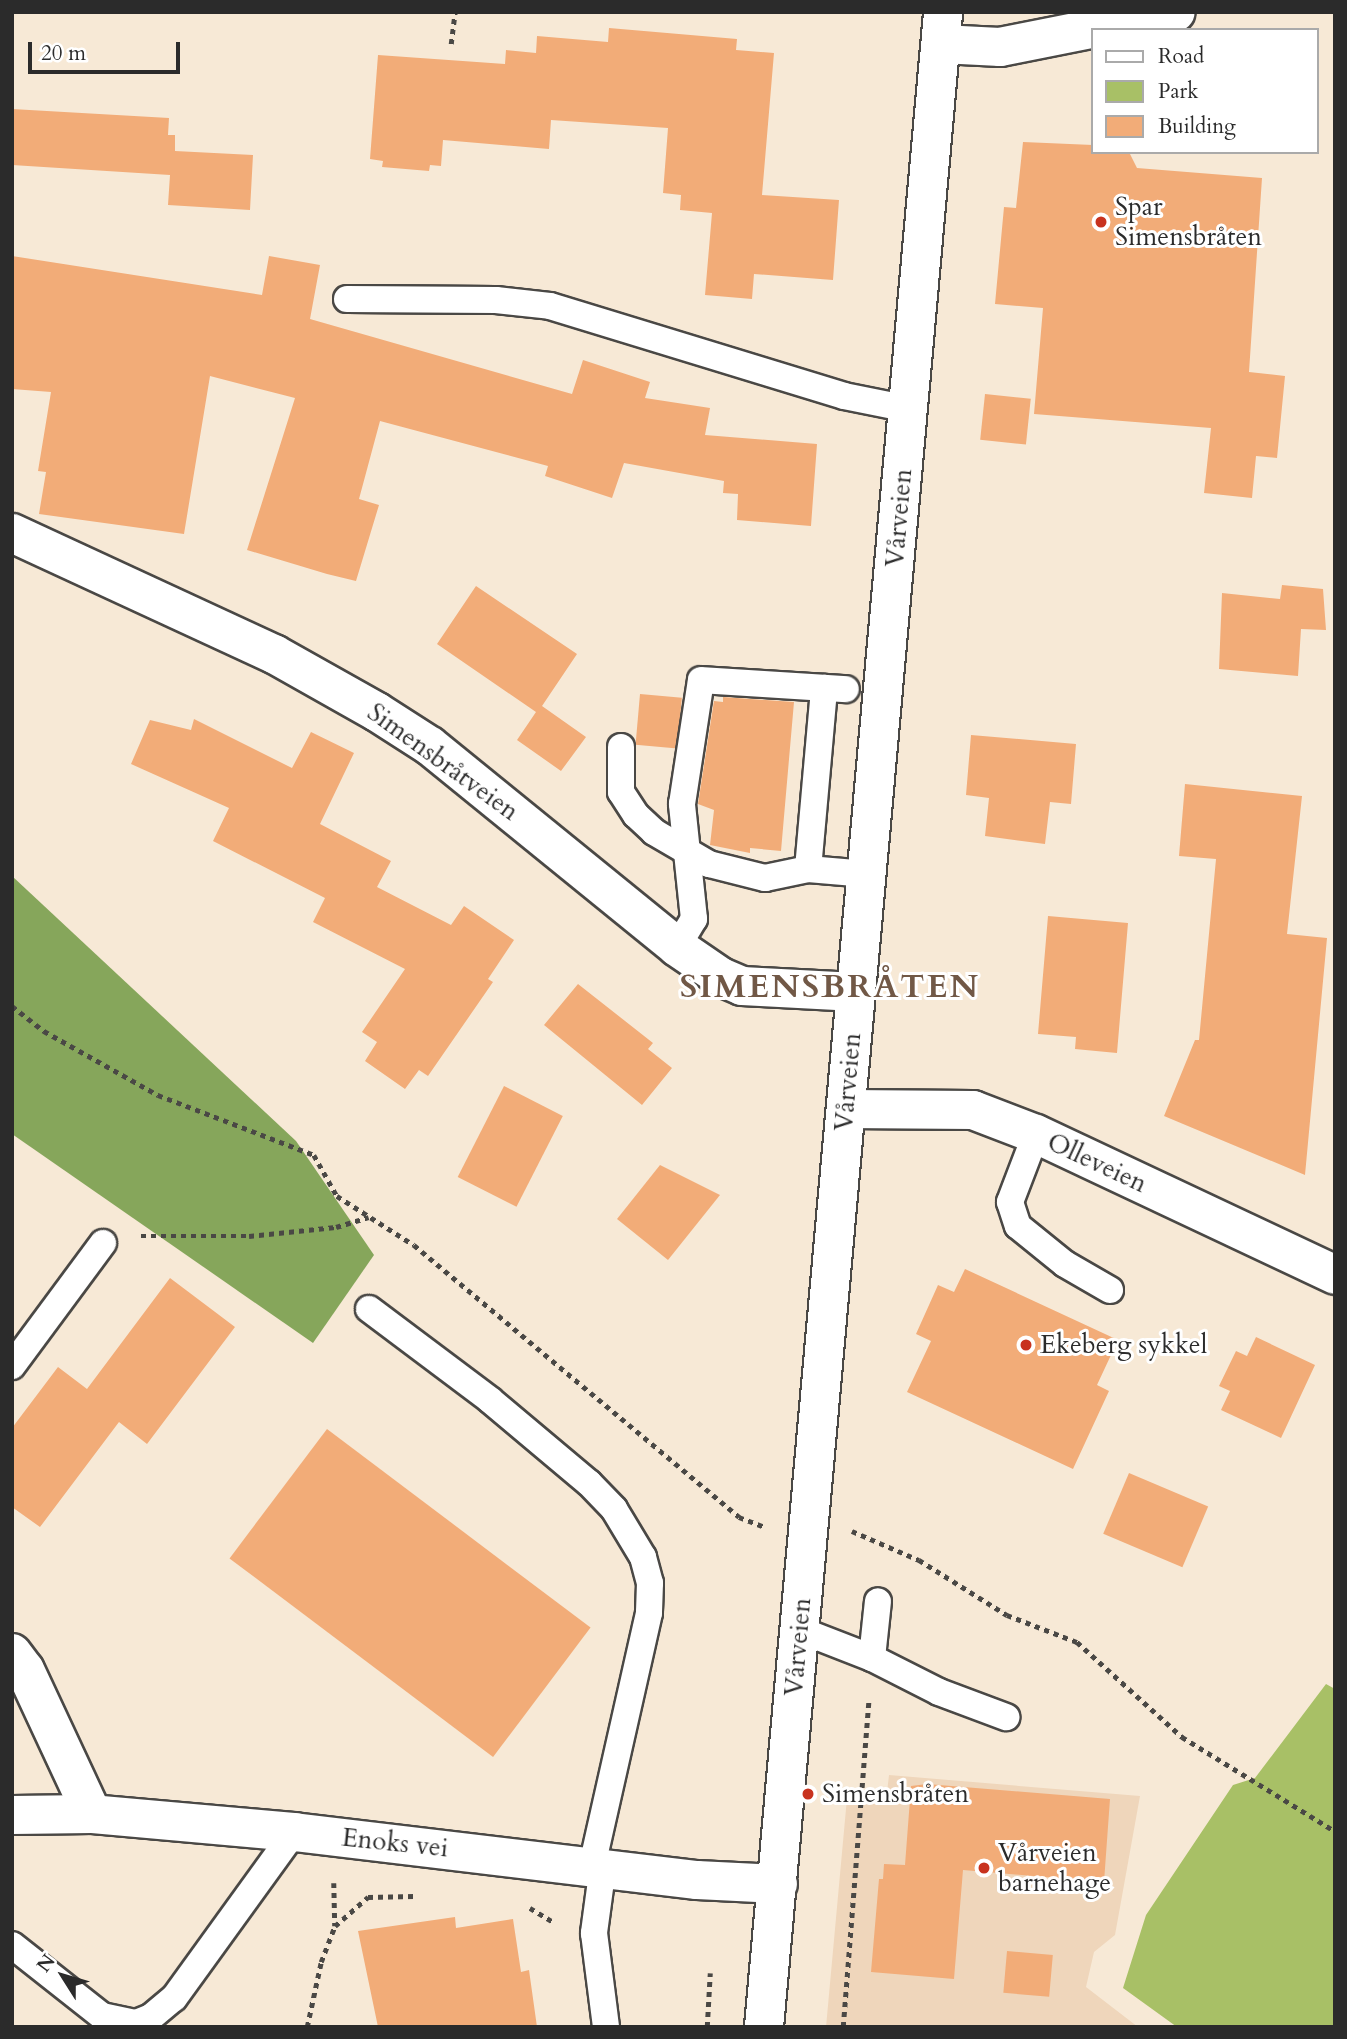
<!DOCTYPE html>
<html>
<head>
<meta charset="utf-8">
<style>
	body { margin:0 }
	#map { position:relative; width:1347px; height:2039px; overflow:hidden; background:#f7e9d6; font-family:Cardo,serif }
	div>[style] { position:absolute }
	[style*='--x'] { left:calc(var(--x)*1px); top:calc(var(--y)*1px); width:calc(var(--w)*1px); rotate:calc(var(--a)*1deg) }
	.built>* { inset:0; background:#efd6bb }
	.green>* { inset:0; background:#a8c066 }
	.forest>* { inset:0; background:#86a65b }
	.building>* { inset:0; background:#f2ac78; transform-origin:0 0 }
	.path>* { height:4.5px; margin-top:-2.25px; transform-origin:0; background:repeating-linear-gradient(90deg,#4a4845 0 5px,transparent 0 10px) }
	.roads { filter:drop-shadow(2px 0 #4a4845) drop-shadow(-2px 0 #4a4845) drop-shadow(0 2px #4a4845) drop-shadow(0 -2px #4a4845) }
	.lane>* { height:26px; margin:-13px; padding:0 13px; transform-origin:13px; border-radius:13px; background:#fff }
	.street>* { height:38px; margin:-19px; padding:0 19px; transform-origin:19px; border-radius:19px; background:#fff }
	.secondary>* { height:38px; margin:-19px; padding:0 19px; transform-origin:19px; border-radius:19px; background:#fff }
	.dots>* { width:19px; height:19px; translate:-50% -50%; box-sizing:border-box; border:4px solid #fff; border-radius:50% }
	span { translate:-50% -50%; white-space:nowrap; text-align:center; line-height:1.15; -webkit-text-stroke:6px #fff; paint-order:stroke }
	.poi-label { font-size:26px; color:#2b2b2b }
	.left { translate:0 -50%; text-align:left }
	.street-label { font-size:26px; color:#2b2b2b }
	.district-label { font-size:33px; color:#715846; font-weight:700; letter-spacing:2px }
	.frame { position:absolute; inset:0; border:14px solid #2b2b2b; pointer-events:none }
	.legend { position:absolute; left:1091px; top:28px; width:228px; height:126px; box-sizing:border-box; background:#fff; border:2px solid #aaa; margin:0; padding:9px 12px; list-style:none; font-size:21px; color:#2b2b2b }
	.legend li { display:flex; align-items:center; gap:14px; height:35px }
	.legend b { width:35px; border:2px solid #aaa }
	.north { position:absolute; left:28px; top:1941px; width:70px; height:70px; -webkit-text-stroke:5px #fff; paint-order:stroke; rotate:307deg; font-size:19px; font-weight:700; line-height:28px; text-align:center; color:#2b2b2b }
	.north::after { content:''; display:block; margin:auto; width:24px; height:32px; background:#2b2b2b; clip-path:polygon(50% 0,100% 100%,50% 72%,0 100%) }
	.scale { position:absolute; left:28px; top:42px; width:152px; height:32px; box-sizing:border-box; border:4px solid #2b2b2b; border-top:0; padding-left:9px; font-size:21px; line-height:24px; white-space:nowrap; color:#2b2b2b; -webkit-text-stroke:5px #fff; paint-order:stroke }
</style>
</head>
<body>
<div id="map">
	<div class="built">
		<i style="clip-path:polygon(889px 1775px,1140px 1796px,1115px 1935px,1094px 1952px,1086px 1987px,1138px 2027px,826px 2027px,847px 1798px,886px 1801px)"></i>
	</div>
	<div class="green">
		<i style="clip-path:polygon(1326px 1684px,1335px 1689px,1335px 2027px,1177px 2027px,1123px 1988px,1146px 1915px,1233px 1785px,1255px 1778px)"></i>
	</div>
	<div class="forest">
		<i style="clip-path:polygon(12px 876px,296px 1141px,374px 1255px,313px 1343px,12px 1134px)"></i>
	</div>
	<div class="building">
		<i style="clip-path:polygon(609px 28px,737px 39px,736px 50px,774px 53px,762px 195px,839px 200px,833px 280px,754px 274px,752px 299px,705px 295px,712px 213px,680px 210px,681px 195px,663px 193px,668px 128px,551px 120px,549px 149px,443px 140px,441px 166px,430px 165px,429px 171px,382px 167px,383px 161px,370px 159px,378px 55px,505px 64px,506px 50px,536px 53px,537px 36px,608px 42px)"></i>
		<i style="clip-path:polygon(12px 109px,169px 118px,168px 135px,175px 135px,175px 151px,253px 155px,250px 210px,168px 205px,170px 175px,12px 165px)"></i>
		<i style="clip-path:polygon(1023px 142px,1093px 145px,1093px 152px,1129px 152px,1137px 168px,1262px 178px,1249px 372px,1285px 376px,1277px 458px,1256px 456px,1252px 498px,1204px 493px,1211px 428px,1034px 414px,1043px 308px,995px 304px,1004px 207px,1016px 208px)"></i>
		<i style="clip-path:polygon(12px 256px,262px 295px,269px 256px,320px 265px,310px 319px,572px 394px,583px 360px,650px 382px,645px 398px,710px 408px,705px 435px,817px 444px,811px 526px,737px 520px,738px 494px,723px 493px,724px 481px,624px 463px,612px 498px,545px 476px,548px 466px,380px 421px,359px 499px,379px 505px,356px 581px,327px 574px,247px 550px,295px 398px,210px 376px,184px 534px,39px 514px,46px 472px,38px 471px,51px 392px,12px 389px)"></i>
		<i style="left:985px;top:394px;width:46px;height:46px;rotate:6deg"></i>
		<i style="clip-path:polygon(1282px 585px,1323px 589px,1326px 630px,1301px 629px,1298px 676px,1219px 669px,1222px 593px,1280px 599px)"></i>
		<i style="clip-path:polygon(476px 586px,577px 654px,542px 706px,586px 737px,561px 771px,517px 740px,536px 712px,437px 644px)"></i>
		<i style="left:640px;top:694px;width:42px;height:51px;rotate:5deg"></i>
		<i style="clip-path:polygon(723px 697px,794px 702px,781px 851px,750px 848px,750px 853px,710px 845px,714px 810px,698px 804px,714px 701px,723px 702px)"></i>
		<i style="clip-path:polygon(194px 719px,292px 768px,311px 732px,354px 753px,320px 824px,391px 861px,377px 887px,451px 925px,464px 906px,514px 940px,488px 979px,493px 982px,428px 1076px,419px 1070px,405px 1089px,365px 1061px,377px 1042px,362px 1032px,405px 969px,313px 922px,325px 898px,213px 841px,229px 808px,131px 764px,150px 720px,191px 730px)"></i>
		<i style="clip-path:polygon(971px 735px,1076px 744px,1071px 804px,1050px 802px,1045px 844px,985px 836px,989px 798px,966px 795px)"></i>
		<i style="clip-path:polygon(1185px 784px,1302px 796px,1287px 934px,1327px 938px,1305px 1175px,1164px 1116px,1195px 1040px,1199px 1040px,1216px 859px,1179px 856px)"></i>
		<i style="clip-path:polygon(1048px 916px,1128px 923px,1117px 1053px,1075px 1049px,1076px 1037px,1038px 1034px)"></i>
		<i style="clip-path:polygon(578px 984px,653px 1043px,648px 1049px,672px 1068px,642px 1105px,544px 1025px)"></i>
		<i style="left:504px;top:1086px;width:66px;height:102px;rotate:27deg"></i>
		<i style="clip-path:polygon(660px 1165px,720px 1195px,668px 1260px,617px 1219px)"></i>
		<i style="clip-path:polygon(965px 1269px,1118px 1340px,1097px 1385px,1109px 1391px,1073px 1469px,907px 1392px,931px 1341px,916px 1334px,938px 1285px,954px 1292px)"></i>
		<i style="clip-path:polygon(170px 1278px,235px 1327px,147px 1444px,119px 1422px,40px 1527px,12px 1507px,12px 1428px,58px 1367px,87px 1389px)"></i>
		<i style="clip-path:polygon(1256px 1337px,1315px 1365px,1281px 1438px,1221px 1410px,1230px 1391px,1219px 1386px,1236px 1351px,1247px 1356px)"></i>
		<i style="left:327px;top:1429px;width:330px;height:162px;rotate:37deg"></i>
		<i style="left:1129px;top:1473px;width:86px;height:66px;rotate:23deg"></i>
		<i style="clip-path:polygon(927px 1784px,1110px 1799px,1104px 1882px,963px 1870px,954px 1979px,871px 1972px,879px 1879px,883px 1879px,884px 1864px,905px 1865px,911px 1786px)"></i>
		<i style="clip-path:polygon(455px 1917px,456px 1928px,513px 1919px,521px 1972px,529px 1970px,537px 2027px,378px 2027px,358px 1931px)"></i>
		<i style="left:1007px;top:1951px;width:46px;height:42px;rotate:5deg"></i>
	</div>
	<div class="path">
		<i style="--x:451;--y:44;--w:32;--a:-83"></i>
		<i style="--x:12;--y:1006;--w:41;--a:38"></i>
		<i style="--x:44;--y:1031;--w:131;--a:29.3"></i>
		<i style="--x:158;--y:1095;--w:167;--a:21"></i>
		<i style="--x:314;--y:1155;--w:47;--a:60.7"></i>
		<i style="--x:337;--y:1196;--w:91;--a:32.5"></i>
		<i style="--x:414;--y:1245;--w:424;--a:39.9"></i>
		<i style="--x:739;--y:1517;--w:26;--a:21"></i>
		<i style="--x:141;--y:1236;--w:108;--a:0"></i>
		<i style="--x:249;--y:1236;--w:87;--a:-5.9"></i>
		<i style="--x:336;--y:1227;--w:34;--a:-17"></i>
		<i style="--x:852;--y:1531;--w:73;--a:23.4"></i>
		<i style="--x:919;--y:1560;--w:104;--a:32"></i>
		<i style="--x:1007;--y:1615;--w:75;--a:21.1"></i>
		<i style="--x:1077;--y:1642;--w:142;--a:42.1"></i>
		<i style="--x:1182;--y:1737;--w:180;--a:31.6"></i>
		<i style="--x:334;--y:1883;--w:43;--a:88.7"></i>
		<i style="--x:530;--y:1908;--w:29;--a:31"></i>
		<i style="--x:307;--y:2027;--w:66;--a:-77.8"></i>
		<i style="--x:321;--y:1962;--w:39;--a:-69"></i>
		<i style="--x:335;--y:1926;--w:44;--a:-41.3"></i>
		<i style="--x:368;--y:1897;--w:46;--a:-1.2"></i>
		<i style="--x:707;--y:2027;--w:54;--a:-86.8"></i>
		<i style="--x:843;--y:2027;--w:328;--a:-85.5"></i>
	</div>
	<div class="roads">
		<div class="lane">
			<i style="--x:347;--y:299;--w:149;--a:0.4"></i>
			<i style="--x:496;--y:300;--w:54;--a:6.3"></i>
			<i style="--x:550;--y:306;--w:307;--a:17"></i>
			<i style="--x:844;--y:396;--w:66;--a:11.3"></i>
			<i style="--x:621;--y:747;--w:45;--a:90"></i>
			<i style="--x:621;--y:792;--w:27;--a:57"></i>
			<i style="--x:636;--y:815;--w:25;--a:43"></i>
			<i style="--x:654;--y:832;--w:64;--a:30.2"></i>
			<i style="--x:709;--y:864;--w:58;--a:14"></i>
			<i style="--x:765;--y:878;--w:44;--a:-11.8"></i>
			<i style="--x:808;--y:869;--w:59;--a:4.8"></i>
			<i style="--x:808;--y:869;--w:182;--a:-84.9"></i>
			<i style="--x:677;--y:947;--w:33;--a:-59"></i>
			<i style="--x:694;--y:919;--w:116;--a:-96"></i>
			<i style="--x:682;--y:804;--w:125;--a:-81.3"></i>
			<i style="--x:701;--y:680;--w:145;--a:3.6"></i>
			<i style="--x:1036;--y:1134;--w:73;--a:110.9"></i>
			<i style="--x:1010;--y:1202;--w:25;--a:72"></i>
			<i style="--x:1018;--y:1226;--w:60;--a:39"></i>
			<i style="--x:1065;--y:1264;--w:52;--a:30"></i>
			<i style="--x:369;--y:1309;--w:151;--a:36.9"></i>
			<i style="--x:490;--y:1400;--w:129;--a:40"></i>
			<i style="--x:589;--y:1483;--w:36;--a:46"></i>
			<i style="--x:614;--y:1509;--w:56;--a:58.9"></i>
			<i style="--x:643;--y:1557;--w:27;--a:75"></i>
			<i style="--x:650;--y:1583;--w:30;--a:92"></i>
			<i style="--x:649;--y:1613;--w:258;--a:102.7"></i>
			<i style="--x:12;--y:1366;--w:153;--a:-53.5"></i>
			<i style="--x:800;--y:1630;--w:77;--a:21.3"></i>
			<i style="--x:872;--y:1658;--w:75;--a:26.9"></i>
			<i style="--x:939;--y:1692;--w:72;--a:20.5"></i>
			<i style="--x:872;--y:1658;--w:57;--a:-84"></i>
			<i style="--x:603;--y:1866;--w:68;--a:97.7"></i>
			<i style="--x:594;--y:1933;--w:95;--a:82.7"></i>
			<i style="--x:12;--y:1945;--w:115;--a:38.3"></i>
			<i style="--x:102;--y:2016;--w:35;--a:12"></i>
			<i style="--x:136;--y:2023;--w:16;--a:-22"></i>
			<i style="--x:151;--y:2017;--w:30;--a:-40"></i>
			<i style="--x:174;--y:1998;--w:205;--a:-54.1"></i>
		</div>
		<div class="street">
			<i style="--x:941;--y:44;--w:59;--a:2.9"></i>
			<i style="--x:1000;--y:47;--w:179;--a:-11.2"></i>
			<i style="--x:12;--y:533;--w:289;--a:24.8"></i>
			<i style="--x:274;--y:654;--w:118;--a:29.4"></i>
			<i style="--x:377;--y:712;--w:63;--a:32.7"></i>
			<i style="--x:430;--y:746;--w:318;--a:39.1"></i>
			<i style="--x:677;--y:947;--w:53;--a:34.3"></i>
			<i style="--x:721;--y:977;--w:23;--a:23"></i>
			<i style="--x:742;--y:986;--w:114;--a:3"></i>
			<i style="--x:846;--y:1109;--w:127;--a:0.5"></i>
			<i style="--x:973;--y:1110;--w:67;--a:20.9"></i>
			<i style="--x:1036;--y:1134;--w:331;--a:25.2"></i>
			<i style="--x:12;--y:1653;--w:21;--a:53"></i>
			<i style="--x:25;--y:1670;--w:159;--a:65"></i>
			<i style="--x:12;--y:1815;--w:80;--a:-0.7"></i>
			<i style="--x:92;--y:1814;--w:203;--a:5.1"></i>
			<i style="--x:294;--y:1832;--w:406;--a:6.8"></i>
			<i style="--x:697;--y:1880;--w:81;--a:2.8"></i>
		</div>
		<div class="secondary">
			<i style="--x:764;--y:2027;--w:2023;--a:-84.92"></i>
		</div>
	</div>
	<div class="dots">
		<i style="left:1101px;top:222px;background:#c8321e"></i>
		<i style="left:1026px;top:1345px;background:#c8321e"></i>
		<i style="left:808px;top:1794px;background:#c8321e"></i>
		<i style="left:984px;top:1868px;background:#c8321e"></i>
	</div>
	<div class="poi-label">
		<span class="left" style="left:1115px;top:222px">Spar<br>Simensbråten</span>
		<span class="left" style="left:1040px;top:1345px">Ekeberg sykkel</span>
		<span class="left" style="left:822px;top:1794px">Simensbråten</span>
		<span class="left" style="left:998px;top:1868px">Vårveien<br>barnehage</span>
	</div>
	<div class="street-label">
		<span style="left:899px;top:518px;rotate:-85deg">Vårveien</span>
		<span style="left:443px;top:762px;rotate:36deg">Simensbråtveien</span>
		<span style="left:848px;top:1082px;rotate:-85deg">Vårveien</span>
		<span style="left:1097px;top:1163px;rotate:25deg">Olleveien</span>
		<span style="left:798px;top:1647px;rotate:-85deg">Vårveien</span>
		<span style="left:395px;top:1843px;rotate:6deg">Enoks vei</span>
	</div>
	<div class="district-label">
		<span style="left:830px;top:987px">SIMENSBRÅTEN</span>
	</div>
	<div class="frame"></div>
	<ul class="legend">
	<li><b style="height:9px;background:#fff"></b>Road</li>
	<li><b style="height:19px;background:#a8c066"></b>Park</li>
	<li><b style="height:19px;background:#f2ac78"></b>Building</li>
	</ul>
	<div class="north">N</div>
	<div class="scale">20 m</div>
</div>
</body>
</html>
